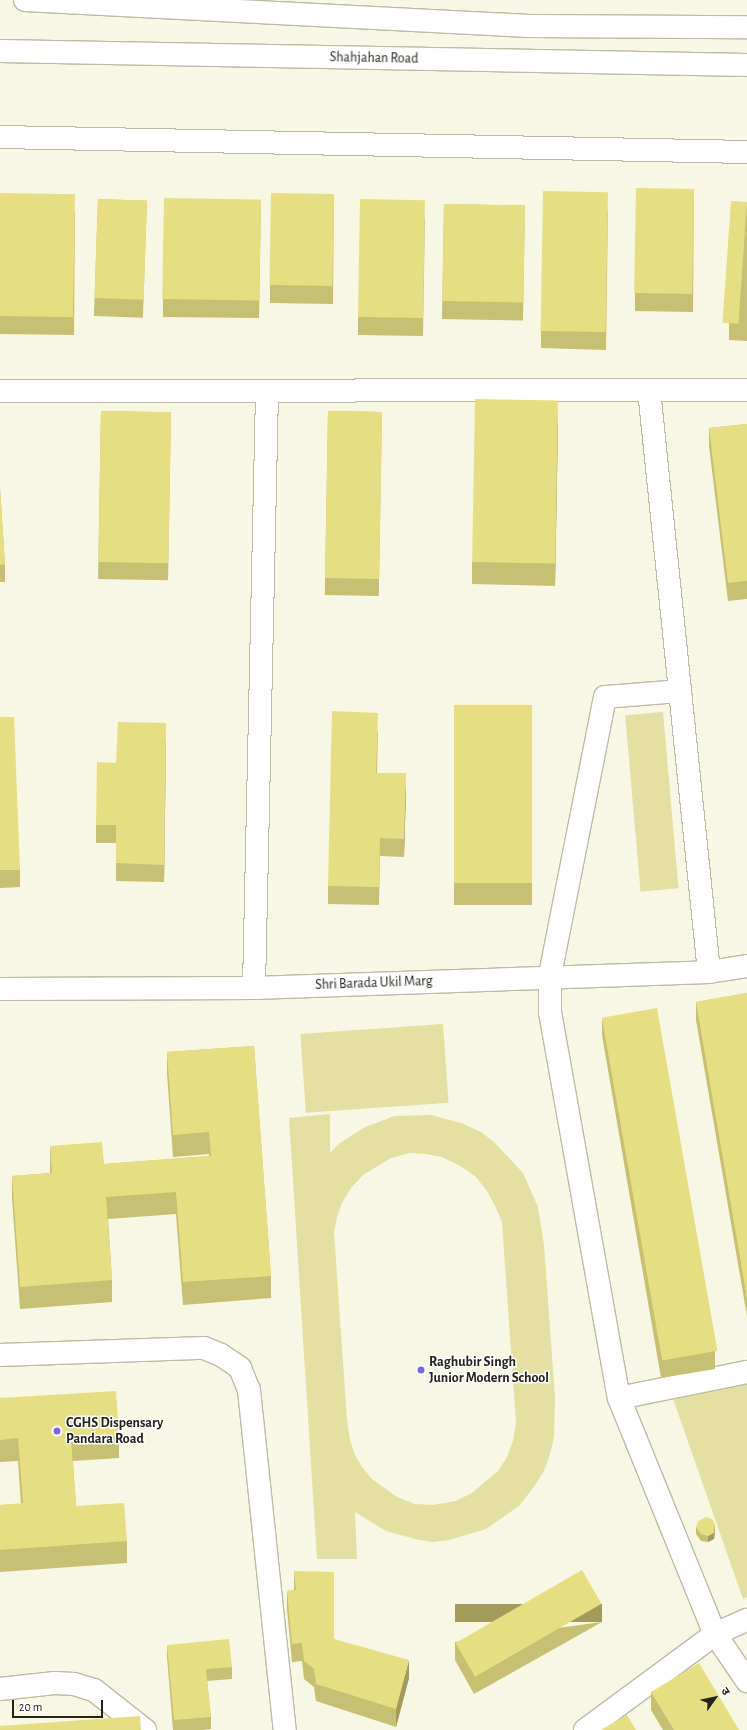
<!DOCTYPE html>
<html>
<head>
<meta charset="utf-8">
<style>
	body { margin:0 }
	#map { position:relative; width:747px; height:1730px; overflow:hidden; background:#f8f7e3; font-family:"Alegreya Sans","Noto Sans Devanagari",sans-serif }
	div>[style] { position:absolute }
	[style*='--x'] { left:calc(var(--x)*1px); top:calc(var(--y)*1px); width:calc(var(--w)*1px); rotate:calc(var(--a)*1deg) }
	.green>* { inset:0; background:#e4dfa2; transform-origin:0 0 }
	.roads { filter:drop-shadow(1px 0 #bcbba8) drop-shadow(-1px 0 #bcbba8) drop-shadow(0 1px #bcbba8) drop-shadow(0 -1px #bcbba8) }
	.minor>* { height:22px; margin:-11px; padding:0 11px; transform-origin:11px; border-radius:11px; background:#fff }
	.secondary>* { height:22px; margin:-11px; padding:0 11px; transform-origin:11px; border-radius:11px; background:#fff }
	.wall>* { inset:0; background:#c7bf71; transform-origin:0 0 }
	.shaded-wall>* { inset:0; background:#a29b5c; transform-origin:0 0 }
	.building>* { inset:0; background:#e7de83; transform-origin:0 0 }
	.dots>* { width:11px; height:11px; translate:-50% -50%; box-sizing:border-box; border:2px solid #fff; border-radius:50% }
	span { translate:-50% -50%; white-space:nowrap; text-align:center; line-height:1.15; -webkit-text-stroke:3px #fff; paint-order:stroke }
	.street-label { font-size:14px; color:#23221b }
	.poi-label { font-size:14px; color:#23221b; font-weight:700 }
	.left { translate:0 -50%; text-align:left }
	.north { position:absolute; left:695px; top:1678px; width:40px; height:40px; -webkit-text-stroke:3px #fff; paint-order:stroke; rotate:57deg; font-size:11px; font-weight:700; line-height:16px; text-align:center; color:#23221b }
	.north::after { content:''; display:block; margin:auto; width:14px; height:18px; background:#23221b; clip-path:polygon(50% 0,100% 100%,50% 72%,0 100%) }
	.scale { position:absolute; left:12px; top:1700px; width:91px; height:18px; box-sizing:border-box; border:2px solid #23221b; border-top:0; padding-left:5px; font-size:12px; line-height:14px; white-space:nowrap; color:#23221b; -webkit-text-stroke:3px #fff; paint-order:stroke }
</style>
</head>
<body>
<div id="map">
	<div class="green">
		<i style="left:663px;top:712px;width:177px;height:38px;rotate:85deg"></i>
		<i style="left:443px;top:1024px;width:79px;height:143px;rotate:86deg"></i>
		<i style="clip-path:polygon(evenodd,330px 1114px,330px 1153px,340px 1143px,365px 1127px,395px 1116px,431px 1115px,461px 1123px,481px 1132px,495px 1143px,523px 1173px,538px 1207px,544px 1245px,555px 1397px,554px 1437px,550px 1454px,544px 1471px,533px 1488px,519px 1506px,486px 1529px,449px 1540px,433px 1542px,419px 1540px,386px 1531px,355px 1512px,357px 1559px,317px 1559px,289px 1118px,330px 1114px,409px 1153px,426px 1154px,442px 1157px,462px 1167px,476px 1177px,487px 1191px,496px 1208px,502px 1222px,516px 1423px,513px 1441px,507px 1457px,498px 1471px,472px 1493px,456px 1501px,433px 1505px,415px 1504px,397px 1497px,372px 1479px,362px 1467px,355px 1455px,350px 1440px,347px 1420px,334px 1232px,337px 1217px,342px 1203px,351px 1188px,363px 1175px,391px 1158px,409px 1153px)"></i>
		<i style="clip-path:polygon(747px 1378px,747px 1597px,743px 1599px,671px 1393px)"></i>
	</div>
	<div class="roads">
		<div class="minor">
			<i style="--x:0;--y:137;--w:747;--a:1.15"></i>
			<i style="--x:649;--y:390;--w:585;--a:84.11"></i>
			<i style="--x:0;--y:391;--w:747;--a:-0.08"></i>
			<i style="--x:680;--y:691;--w:75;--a:175.4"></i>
			<i style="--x:605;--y:697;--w:284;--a:101.2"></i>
			<i style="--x:550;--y:976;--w:36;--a:90"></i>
			<i style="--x:550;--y:1012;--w:392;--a:79.9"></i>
			<i style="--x:619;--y:1398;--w:255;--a:67.9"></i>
			<i style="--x:715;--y:1634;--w:57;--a:55.8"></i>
			<i style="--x:254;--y:988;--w:597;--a:-88.75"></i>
			<i style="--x:0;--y:989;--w:254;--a:-0.2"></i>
			<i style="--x:254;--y:988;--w:455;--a:-2"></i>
			<i style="--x:709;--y:972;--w:38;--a:-9"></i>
			<i style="--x:0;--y:1355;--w:204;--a:-2"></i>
			<i style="--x:204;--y:1348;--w:18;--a:22"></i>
			<i style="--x:221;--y:1355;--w:23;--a:34"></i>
			<i style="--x:240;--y:1368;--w:24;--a:68"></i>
			<i style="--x:249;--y:1390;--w:342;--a:84"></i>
			<i style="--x:619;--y:1398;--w:131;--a:-11.5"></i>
			<i style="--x:0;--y:1689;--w:55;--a:-6.2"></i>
			<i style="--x:55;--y:1683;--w:19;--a:3"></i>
			<i style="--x:74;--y:1684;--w:21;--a:17"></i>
			<i style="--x:94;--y:1690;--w:65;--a:38.1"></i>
			<i style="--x:585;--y:1730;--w:162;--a:-36.4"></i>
			<i style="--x:715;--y:1634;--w:35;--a:-24"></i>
		</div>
		<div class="secondary">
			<i style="--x:25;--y:0;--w:505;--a:2.95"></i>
			<i style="--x:529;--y:26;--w:218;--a:0.3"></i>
			<i style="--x:0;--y:51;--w:747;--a:1.07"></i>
		</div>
	</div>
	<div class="wall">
		<i style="clip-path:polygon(694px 189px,693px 312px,635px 311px,635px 293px)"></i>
		<i style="clip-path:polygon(0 193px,75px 212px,74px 335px,0 334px)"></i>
		<i style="clip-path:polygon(334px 194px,333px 304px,270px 303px,270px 285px)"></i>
		<i style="left:98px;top:199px;width:49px;height:117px;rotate:2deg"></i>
		<i style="clip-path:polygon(261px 199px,259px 318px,163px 317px,163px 299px)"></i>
		<i style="clip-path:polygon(747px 202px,747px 341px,729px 340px,729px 323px)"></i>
		<i style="left:444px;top:204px;width:81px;height:115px;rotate:1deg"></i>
		<i style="clip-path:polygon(608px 209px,606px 350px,541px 348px,541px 331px)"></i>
		<i style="clip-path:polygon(425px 217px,423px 336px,358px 335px,358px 317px)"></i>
		<i style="left:101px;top:411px;width:70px;height:168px;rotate:1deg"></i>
		<i style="left:328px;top:411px;width:54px;height:184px;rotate:1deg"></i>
		<i style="clip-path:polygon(558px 423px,555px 586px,472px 584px,472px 562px)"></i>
		<i style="clip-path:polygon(747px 424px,747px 599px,728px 601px,709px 446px,709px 428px)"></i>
		<i style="clip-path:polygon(0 488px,5px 564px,5px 582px,0 582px)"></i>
		<i style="left:454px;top:705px;width:78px;height:200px"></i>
		<i style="clip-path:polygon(0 717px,20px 870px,20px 887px,0 888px)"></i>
		<i style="clip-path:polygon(378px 730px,377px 773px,406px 791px,404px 857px,380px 856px,379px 905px,328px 904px,328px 886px)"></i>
		<i style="clip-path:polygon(166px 741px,164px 882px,116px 881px,116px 843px,96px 843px,96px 825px,116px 763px)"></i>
		<i style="clip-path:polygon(747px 993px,747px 1316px,696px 1020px,696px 1002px)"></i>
		<i style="clip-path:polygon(602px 1018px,715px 1351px,715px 1369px,661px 1378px,602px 1035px)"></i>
		<i style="clip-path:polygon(254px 1046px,271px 1276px,271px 1298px,183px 1305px,176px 1214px,108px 1219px,112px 1280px,112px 1302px,20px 1309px,12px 1198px,12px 1176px,50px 1173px,50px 1146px,104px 1164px,209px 1156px,209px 1154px,173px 1157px,167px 1074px,167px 1052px)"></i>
		<i style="clip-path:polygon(0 1398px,119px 1436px,119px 1458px,73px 1461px,76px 1506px,127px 1541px,127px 1563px,0 1572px,0 1505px,21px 1504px,18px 1461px,0 1462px)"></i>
		<i style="clip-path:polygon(696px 1527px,715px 1531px,714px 1539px,708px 1542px,701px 1541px,696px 1534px)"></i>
		<i style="clip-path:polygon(294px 1571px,334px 1639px,409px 1678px,396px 1727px,316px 1701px,314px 1687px,304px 1679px,302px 1661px,292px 1662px,287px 1609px,287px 1591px,294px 1590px)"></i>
		<i style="clip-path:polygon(602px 1622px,474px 1694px,455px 1660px,455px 1642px)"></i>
		<i style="clip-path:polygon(167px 1645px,232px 1667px,232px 1679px,207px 1681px,211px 1717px,211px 1729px,202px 1730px,173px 1730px,167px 1657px)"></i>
		<i style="clip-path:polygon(651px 1692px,739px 1730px,663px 1730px,651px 1710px)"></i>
	</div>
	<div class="shaded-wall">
		<i style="clip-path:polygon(558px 401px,558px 423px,555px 586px,555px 563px)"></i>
		<i style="clip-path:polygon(166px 723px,166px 741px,164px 882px,164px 865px)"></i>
		<i style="clip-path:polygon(406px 773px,406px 791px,404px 857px,404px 839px)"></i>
		<i style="clip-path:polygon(715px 1524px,715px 1531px,714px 1539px,708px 1542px,708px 1536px)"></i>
		<i style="left:602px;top:1604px;width:18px;height:147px;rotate:90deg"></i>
		<i style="clip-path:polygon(409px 1660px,409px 1678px,396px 1727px,396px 1709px)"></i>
	</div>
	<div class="building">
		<i style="left:636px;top:188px;width:58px;height:105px;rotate:1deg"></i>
		<i style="left:543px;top:191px;width:65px;height:140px;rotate:1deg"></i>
		<i style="left:0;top:193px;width:75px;height:123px;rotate:1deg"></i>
		<i style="left:271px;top:193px;width:63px;height:92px;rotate:1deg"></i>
		<i style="left:164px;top:198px;width:97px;height:101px;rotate:1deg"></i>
		<i style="left:98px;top:199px;width:49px;height:99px;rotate:2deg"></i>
		<i style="left:360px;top:199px;width:65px;height:118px;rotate:1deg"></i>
		<i style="left:731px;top:201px;width:16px;height:122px;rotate:4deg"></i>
		<i style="left:444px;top:204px;width:81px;height:97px;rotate:1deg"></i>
		<i style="left:475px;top:399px;width:83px;height:163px;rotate:1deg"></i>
		<i style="left:101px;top:411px;width:70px;height:151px;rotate:1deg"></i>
		<i style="left:328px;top:411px;width:54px;height:167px;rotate:1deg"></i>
		<i style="clip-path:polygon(747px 424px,747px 581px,728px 583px,709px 428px)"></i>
		<i style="clip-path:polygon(0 488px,5px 564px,0 565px)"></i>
		<i style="left:454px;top:705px;width:78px;height:178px"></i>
		<i style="clip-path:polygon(332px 711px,378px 713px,376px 773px,406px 773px,404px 839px,380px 838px,379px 887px,328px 886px)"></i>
		<i style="clip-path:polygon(0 717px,14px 717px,20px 870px,0 870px)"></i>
		<i style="clip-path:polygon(118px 722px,166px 723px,164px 865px,116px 863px,116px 825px,96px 825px,97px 762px,116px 763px)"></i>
		<i style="clip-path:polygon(747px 993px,747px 1298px,696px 1002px)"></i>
		<i style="left:657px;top:1008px;width:348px;height:56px;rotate:80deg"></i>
		<i style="clip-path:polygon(254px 1046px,271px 1276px,183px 1282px,176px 1192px,106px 1197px,112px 1280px,20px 1287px,12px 1176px,52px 1173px,50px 1146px,102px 1142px,104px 1164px,211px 1156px,209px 1132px,173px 1135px,167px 1052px)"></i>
		<i style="clip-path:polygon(116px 1391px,119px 1436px,71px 1439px,76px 1506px,124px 1503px,127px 1541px,0 1550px,0 1505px,23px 1503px,18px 1438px,0 1440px,0 1398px)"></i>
		<i style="clip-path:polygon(706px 1517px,712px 1519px,715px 1524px,714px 1533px,708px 1536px,701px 1534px,696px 1527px,698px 1521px)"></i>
		<i style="left:582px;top:1570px;width:39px;height:146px;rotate:60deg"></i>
		<i style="clip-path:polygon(294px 1571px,334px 1572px,334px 1639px,409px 1660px,396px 1709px,316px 1684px,314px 1669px,304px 1661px,302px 1643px,292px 1644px,287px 1591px,296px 1590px)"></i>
		<i style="clip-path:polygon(229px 1639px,232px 1667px,206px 1669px,211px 1717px,174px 1720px,167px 1645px)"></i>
		<i style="clip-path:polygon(699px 1663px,739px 1730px,674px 1730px,651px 1692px)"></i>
		<i style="clip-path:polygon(627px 1715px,636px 1730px,601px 1730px)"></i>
		<i style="clip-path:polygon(140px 1716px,141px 1730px,0 1730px,0 1726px)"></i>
	</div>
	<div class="dots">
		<i style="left:421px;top:1370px;background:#7468e3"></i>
		<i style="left:57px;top:1431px;background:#7468e3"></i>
	</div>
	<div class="street-label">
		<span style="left:374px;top:58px;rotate:1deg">Shahjahan Road</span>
		<span style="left:374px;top:983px;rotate:-2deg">Shri Barada Ukil Marg</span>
	</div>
	<div class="poi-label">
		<span class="left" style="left:429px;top:1370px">Raghubir Singh<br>Junior Modern School</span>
		<span class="left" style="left:66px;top:1431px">CGHS Dispensary<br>Pandara Road</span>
	</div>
	<div class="north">उ</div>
	<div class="scale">20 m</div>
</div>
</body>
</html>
